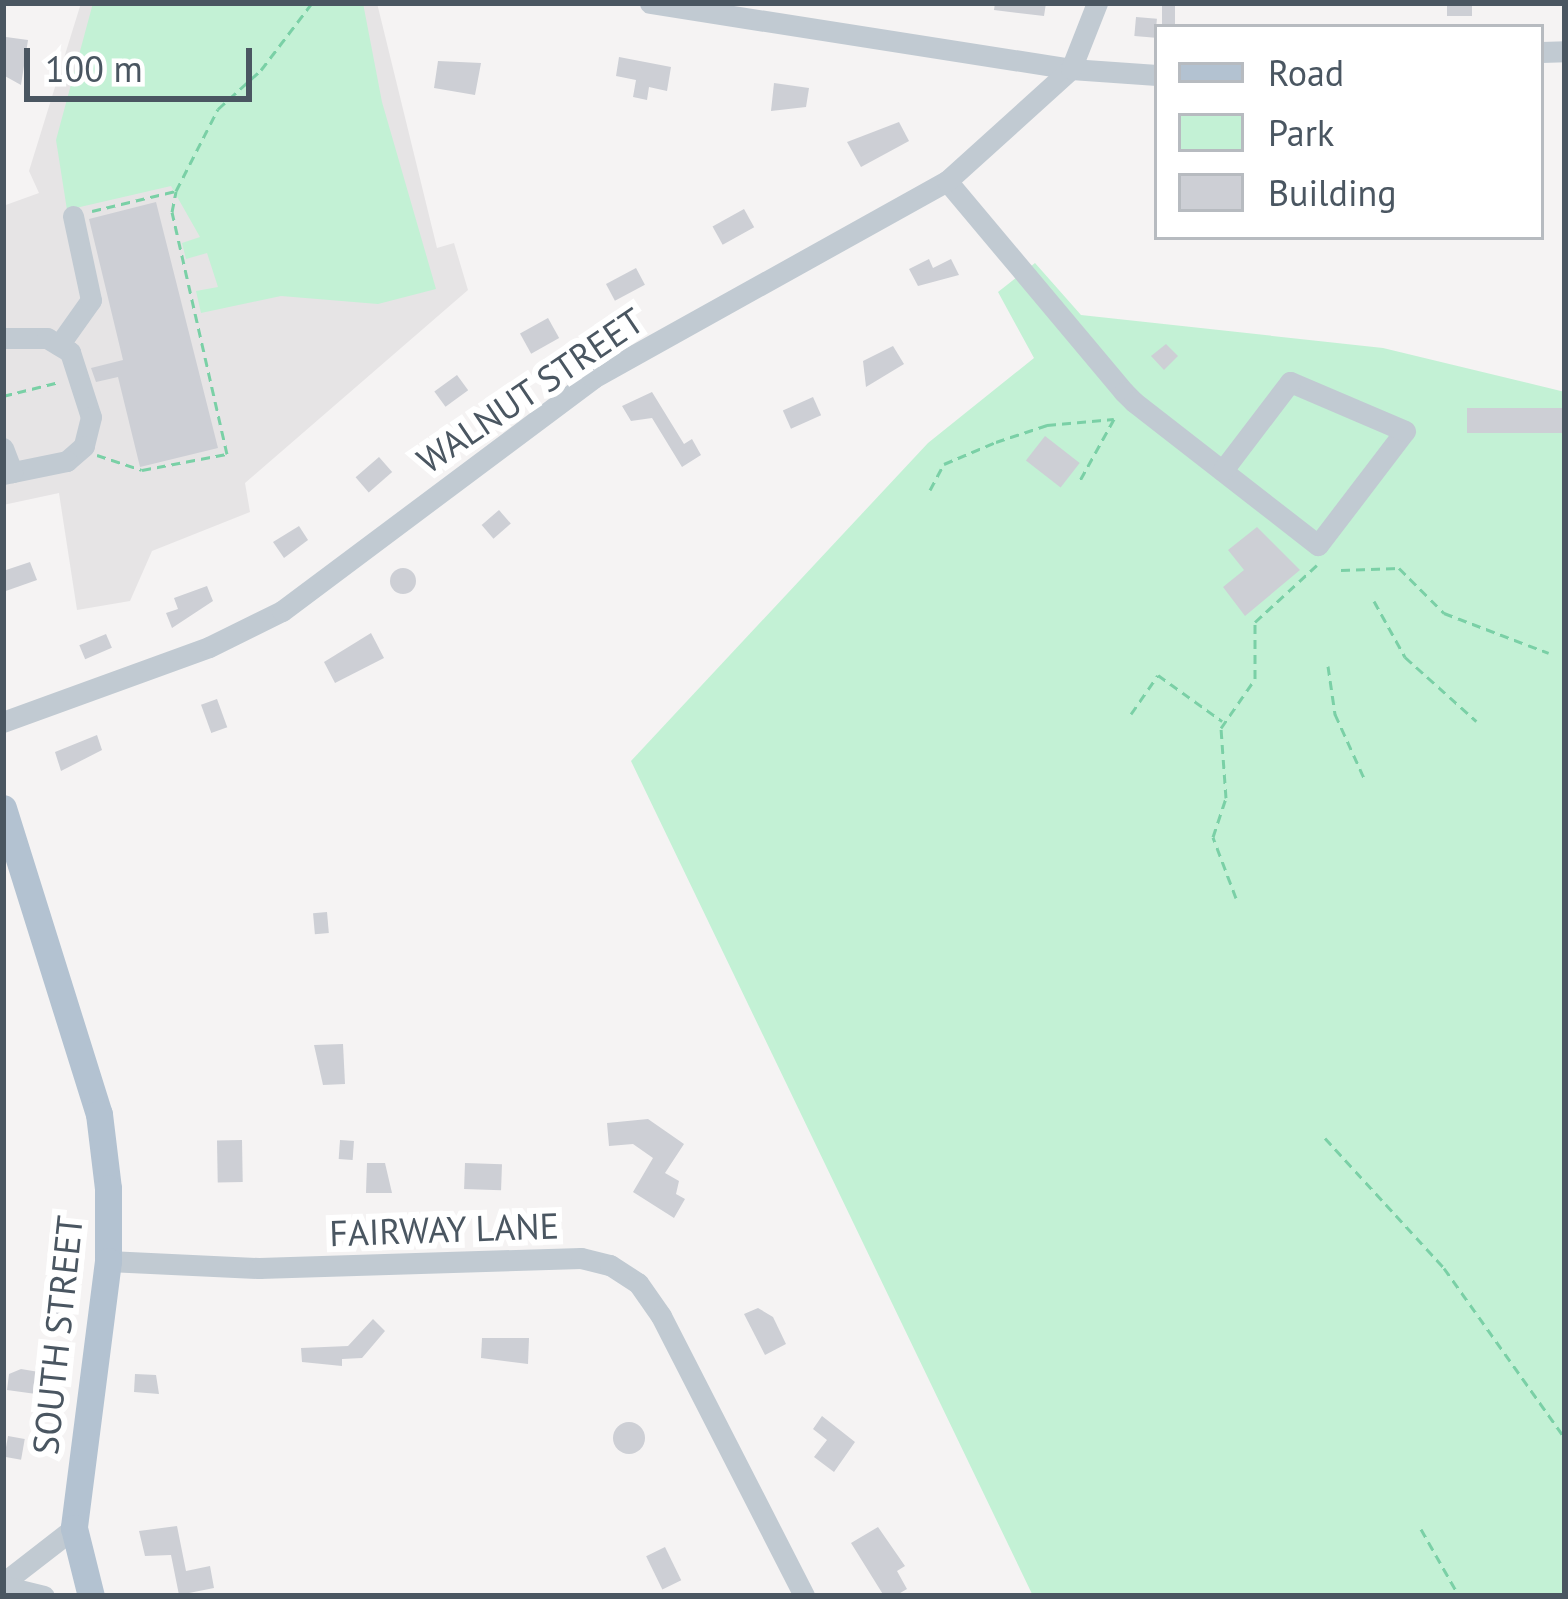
<!DOCTYPE html>
<html>
<head>
<meta charset="utf-8">
<style>
	body { margin:0 }
	#map { position:relative; width:1568px; height:1599px; overflow:hidden; background:#f5f3f3; font-family:"PT Sans",sans-serif }
	div>[style] { position:absolute }
	[style*='--x'] { left:calc(var(--x)*1px); top:calc(var(--y)*1px); width:calc(var(--w)*1px); rotate:calc(var(--a)*1deg) }
	.education>* { inset:0; background:#e6e4e5 }
	.green>* { inset:0; background:#c3f1d5 }
	.building>* { inset:0; background:#cdcfd5; transform-origin:0 0 }
	.round { border-radius:50% }
	.path>* { height:3px; margin-top:-1.5px; transform-origin:0; background:repeating-linear-gradient(90deg,#7ad0a6 0 9px,transparent 0 15px) }
	.minor>* { height:21px; margin:-10.5px; padding:0 10.5px; transform-origin:10.5px; border-radius:10.5px; background:#c1cad2 }
	.major>* { height:27px; margin:-13.5px; padding:0 13.5px; transform-origin:13.5px; border-radius:13.5px; background:#b3c2d1 }
	span { translate:-50% -50%; white-space:nowrap; text-align:center; line-height:1.15; -webkit-text-stroke:12px #fff; paint-order:stroke }
	.street-label { font-size:36px; color:#4a5661 }
	.frame { position:absolute; inset:0; border:6px solid #4a5661; pointer-events:none }
	.legend { position:absolute; left:1154px; top:24px; width:390px; height:216px; box-sizing:border-box; background:#fff; border:3px solid #b7bbc0; margin:0; padding:15px 21px; list-style:none; font-size:36px; color:#4a5661 }
	.legend li { display:flex; align-items:center; gap:24px; height:60px }
	.legend b { width:60px; border:3px solid #b7bbc0 }
	.scale { position:absolute; left:24px; top:48px; width:228px; height:54px; box-sizing:border-box; border:6px solid #4a5661; border-top:0; padding-left:15px; font-size:36px; line-height:42px; white-space:nowrap; color:#4a5661; -webkit-text-stroke:9px #fff; paint-order:stroke }
</style>
</head>
<body>
<div id="map">
	<div class="education">
		<i style="clip-path:polygon(81px 3px,377px 3px,437px 248px,454px 243px,468px 290px,245px 483px,250px 512px,152px 551px,130px 601px,77px 610px,59px 493px,3px 505px,3px 206px,39px 193px,29px 171px)"></i>
	</div>
	<div class="green">
		<i style="clip-path:polygon(93px 3px,363px 3px,382px 102px,436px 289px,378px 304px,281px 296px,201px 313px,196px 291px,218px 287px,207px 253px,186px 259px,182px 243px,200px 237px,171px 186px,67px 210px,56px 140px)"></i>
		<i style="clip-path:polygon(1035px 263px,1081px 315px,1383px 348px,1565px 392px,1565px 1596px,1033px 1596px,631px 761px,928px 443px,1034px 358px,998px 292px)"></i>
	</div>
	<div class="building">
		<i style="clip-path:polygon(995px 3px,1046px 3px,1044px 16px,994px 10px)"></i>
		<i style="left:1162px;top:3px;width:13px;height:24px"></i>
		<i style="left:1447px;top:3px;width:25px;height:13px"></i>
		<i style="left:1136px;top:17px;width:21px;height:19px;rotate:5deg"></i>
		<i style="clip-path:polygon(6px 37px,28px 40px,21px 85px,3px 75px)"></i>
		<i style="clip-path:polygon(619px 57px,671px 67px,667px 91px,649px 87px,647px 100px,633px 97px,636px 80px,616px 76px)"></i>
		<i style="clip-path:polygon(438px 61px,481px 63px,475px 95px,434px 88px)"></i>
		<i style="clip-path:polygon(774px 83px,809px 88px,806px 107px,771px 111px)"></i>
		<i style="clip-path:polygon(899px 122px,909px 141px,861px 167px,847px 142px)"></i>
		<i style="clip-path:polygon(156px 202px,218px 448px,140px 467px,118px 377px,96px 382px,91px 368px,123px 360px,89px 219px)"></i>
		<i style="left:744px;top:209px;width:21px;height:36px;rotate:61deg"></i>
		<i style="clip-path:polygon(929px 259px,933px 268px,951px 259px,959px 275px,918px 286px,909px 269px)"></i>
		<i style="left:636px;top:268px;width:19px;height:34px;rotate:62deg"></i>
		<i style="left:548px;top:318px;width:23px;height:32px;rotate:61deg"></i>
		<i style="clip-path:polygon(1166px 344px,1178px 356px,1164px 370px,1151px 356px)"></i>
		<i style="clip-path:polygon(893px 346px,904px 364px,866px 387px,863px 361px)"></i>
		<i style="left:457px;top:375px;width:19px;height:28px;rotate:54deg"></i>
		<i style="clip-path:polygon(652px 392px,684px 444px,692px 439px,701px 455px,682px 467px,652px 418px,631px 421px,622px 406px)"></i>
		<i style="left:813px;top:397px;width:20px;height:33px;rotate:66deg"></i>
		<i style="left:1565px;top:408px;width:25px;height:98px;rotate:90deg"></i>
		<i style="left:1045px;top:436px;width:44px;height:31px;rotate:38deg"></i>
		<i style="left:379px;top:457px;width:20px;height:31px;rotate:49deg"></i>
		<i style="left:499px;top:510px;width:18px;height:23px;rotate:49deg"></i>
		<i style="clip-path:polygon(299px 526px,308px 540px,284px 558px,273px 542px)"></i>
		<i style="clip-path:polygon(1257px 527px,1300px 570px,1245px 616px,1223px 587px,1244px 570px,1228px 550px)"></i>
		<i style="clip-path:polygon(30px 562px,37px 580px,3px 592px,3px 571px)"></i>
		<i class="round" style="left:390px;top:568px;width:26px;height:26px"></i>
		<i style="clip-path:polygon(207px 586px,213px 601px,172px 628px,166px 613px,178px 609px,174px 598px)"></i>
		<i style="clip-path:polygon(371px 633px,384px 658px,335px 683px,324px 662px)"></i>
		<i style="left:106px;top:634px;width:15px;height:29px;rotate:67deg"></i>
		<i style="left:217px;top:699px;width:30px;height:17px;rotate:70deg"></i>
		<i style="clip-path:polygon(97px 735px,102px 750px,61px 771px,55px 752px)"></i>
		<i style="left:327px;top:912px;width:21px;height:14px;rotate:85deg"></i>
		<i style="clip-path:polygon(343px 1044px,345px 1084px,323px 1085px,314px 1045px)"></i>
		<i style="clip-path:polygon(648px 1119px,684px 1144px,665px 1173px,679px 1181px,676px 1194px,685px 1199px,674px 1218px,633px 1192px,653px 1158px,633px 1144px,609px 1146px,607px 1123px)"></i>
		<i style="left:242px;top:1140px;width:42px;height:25px;rotate:89deg"></i>
		<i style="left:340px;top:1140px;width:14px;height:19px;rotate:4deg"></i>
		<i style="clip-path:polygon(367px 1163px,385px 1163px,392px 1193px,366px 1193px)"></i>
		<i style="left:465px;top:1163px;width:37px;height:26px;rotate:2deg"></i>
		<i style="left:52px;top:1292px;width:19px;height:29px;rotate:12deg"></i>
		<i style="clip-path:polygon(758px 1308px,773px 1317px,786px 1344px,765px 1355px,744px 1314px)"></i>
		<i style="clip-path:polygon(373px 1319px,385px 1331px,362px 1358px,342px 1359px,342px 1366px,302px 1362px,301px 1348px,348px 1346px)"></i>
		<i style="clip-path:polygon(482px 1338px,529px 1338px,528px 1364px,481px 1358px)"></i>
		<i style="clip-path:polygon(21px 1369px,39px 1372px,36px 1394px,7px 1390px,9px 1374px)"></i>
		<i style="clip-path:polygon(135px 1374px,156px 1375px,159px 1394px,134px 1392px)"></i>
		<i style="clip-path:polygon(822px 1416px,855px 1442px,834px 1472px,814px 1457px,827px 1440px,813px 1429px)"></i>
		<i class="round" style="left:613px;top:1422px;width:32px;height:32px"></i>
		<i style="left:8px;top:1436px;width:17px;height:21px;rotate:10deg"></i>
		<i style="clip-path:polygon(177px 1526px,186px 1571px,210px 1566px,214px 1588px,179px 1595px,171px 1555px,145px 1556px,139px 1531px)"></i>
		<i style="clip-path:polygon(878px 1527px,905px 1566px,897px 1571px,907px 1589px,895px 1596px,884px 1596px,851px 1543px)"></i>
		<i style="left:665px;top:1547px;width:37px;height:21px;rotate:64deg"></i>
	</div>
	<div class="path">
		<i style="--x:92;--y:211;--w:86;--a:-13.4"></i>
		<i style="--x:176;--y:191;--w:92;--a:-62.9"></i>
		<i style="--x:218;--y:109;--w:58;--a:-42.2"></i>
		<i style="--x:261;--y:70;--w:84;--a:-52.7"></i>
		<i style="--x:3;--y:396;--w:58;--a:-14"></i>
		<i style="--x:97;--y:455;--w:47;--a:18.4"></i>
		<i style="--x:142;--y:470;--w:86;--a:-10.7"></i>
		<i style="--x:227;--y:454;--w:248;--a:-102.8"></i>
		<i style="--x:172;--y:212;--w:21;--a:-79"></i>
		<i style="--x:930;--y:490;--w:30;--a:-62"></i>
		<i style="--x:944;--y:464;--w:56;--a:-22.9"></i>
		<i style="--x:996;--y:442;--w:54;--a:-18.4"></i>
		<i style="--x:1047;--y:425;--w:67;--a:-5.1"></i>
		<i style="--x:1114;--y:419;--w:74;--a:119"></i>
		<i style="--x:1341;--y:570;--w:58;--a:-2"></i>
		<i style="--x:1399;--y:568;--w:64;--a:45"></i>
		<i style="--x:1444;--y:613;--w:112;--a:20.9"></i>
		<i style="--x:1374;--y:601;--w:64;--a:61"></i>
		<i style="--x:1405;--y:657;--w:96;--a:42"></i>
		<i style="--x:1328;--y:666;--w:49;--a:81.7"></i>
		<i style="--x:1335;--y:714;--w:70;--a:65.6"></i>
		<i style="--x:1131;--y:714;--w:47;--a:-55.3"></i>
		<i style="--x:1158;--y:675;--w:79;--a:35.7"></i>
		<i style="--x:1236;--y:898;--w:65;--a:-110.7"></i>
		<i style="--x:1213;--y:837;--w:41;--a:-71.6"></i>
		<i style="--x:1226;--y:798;--w:70;--a:-94.1"></i>
		<i style="--x:1221;--y:728;--w:60;--a:-55.2"></i>
		<i style="--x:1255;--y:679;--w:57;--a:-90"></i>
		<i style="--x:1255;--y:622;--w:84;--a:-42.6"></i>
		<i style="--x:1325;--y:1138;--w:176;--a:47.5"></i>
		<i style="--x:1444;--y:1268;--w:209;--a:54.6"></i>
		<i style="--x:1421;--y:1529;--w:77;--a:60.4"></i>
	</div>
	<div class="minor">
		<i style="--x:650;--y:3;--w:426;--a:8.9"></i>
		<i style="--x:1071;--y:69;--w:86;--a:4"></i>
		<i style="--x:1541;--y:52;--w:24;--a:-2"></i>
		<i style="--x:947;--y:181;--w:275;--a:50"></i>
		<i style="--x:1124;--y:392;--w:14;--a:45"></i>
		<i style="--x:1134;--y:402;--w:233;--a:37.9"></i>
		<i style="--x:1318;--y:545;--w:143;--a:-52.7"></i>
		<i style="--x:1405;--y:431;--w:125;--a:-156.9"></i>
		<i style="--x:1290;--y:382;--w:111;--a:127.3"></i>
		<i style="--x:3;--y:338;--w:44;--a:0"></i>
		<i style="--x:47;--y:338;--w:27;--a:31"></i>
		<i style="--x:70;--y:352;--w:68;--a:72.1"></i>
		<i style="--x:91;--y:417;--w:30;--a:104"></i>
		<i style="--x:84;--y:446;--w:23;--a:139"></i>
		<i style="--x:67;--y:461;--w:65;--a:168.5"></i>
		<i style="--x:59;--y:345;--w:55;--a:-54.6"></i>
		<i style="--x:91;--y:300;--w:86;--a:-102.1"></i>
		<i style="--x:3;--y:448;--w:26;--a:69"></i>
		<i style="--x:3;--y:722;--w:219;--a:-20"></i>
		<i style="--x:209;--y:647;--w:81;--a:-26.3"></i>
		<i style="--x:282;--y:611;--w:389;--a:-36.8"></i>
		<i style="--x:593;--y:378;--w:405;--a:-29.1"></i>
		<i style="--x:947;--y:181;--w:167;--a:-42.1"></i>
		<i style="--x:1071;--y:69;--w:71;--a:-68.5"></i>
		<i style="--x:108;--y:1261;--w:151;--a:2.7"></i>
		<i style="--x:259;--y:1268;--w:322;--a:-1.8"></i>
		<i style="--x:581;--y:1258;--w:30;--a:14"></i>
		<i style="--x:610;--y:1265;--w:33;--a:33"></i>
		<i style="--x:638;--y:1283;--w:40;--a:55.1"></i>
		<i style="--x:661;--y:1316;--w:314;--a:62.9"></i>
		<i style="--x:3;--y:1583;--w:90;--a:-37.8"></i>
		<i style="--x:3;--y:1586;--w:42;--a:13.7"></i>
	</div>
	<div class="major">
		<i style="--x:3;--y:808;--w:321;--a:72.6"></i>
		<i style="--x:99;--y:1114;--w:75;--a:83.1"></i>
		<i style="--x:108;--y:1188;--w:73;--a:90"></i>
		<i style="--x:108;--y:1261;--w:269;--a:97.3"></i>
		<i style="--x:74;--y:1528;--w:70;--a:76"></i>
	</div>
	<div class="street-label">
		<span style="left:530px;top:390px;rotate:-34deg">WALNUT STREET</span>
		<span style="left:444px;top:1229px;rotate:-2deg">FAIRWAY LANE</span>
		<span style="left:57px;top:1335px;rotate:-84deg">SOUTH STREET</span>
	</div>
	<div class="frame"></div>
	<ul class="legend">
	<li><b style="height:15px;background:#b3c2d1"></b>Road</li>
	<li><b style="height:33px;background:#c3f1d5"></b>Park</li>
	<li><b style="height:33px;background:#cdcfd5"></b>Building</li>
	</ul>
	<div class="scale">100 m</div>
</div>
</body>
</html>
